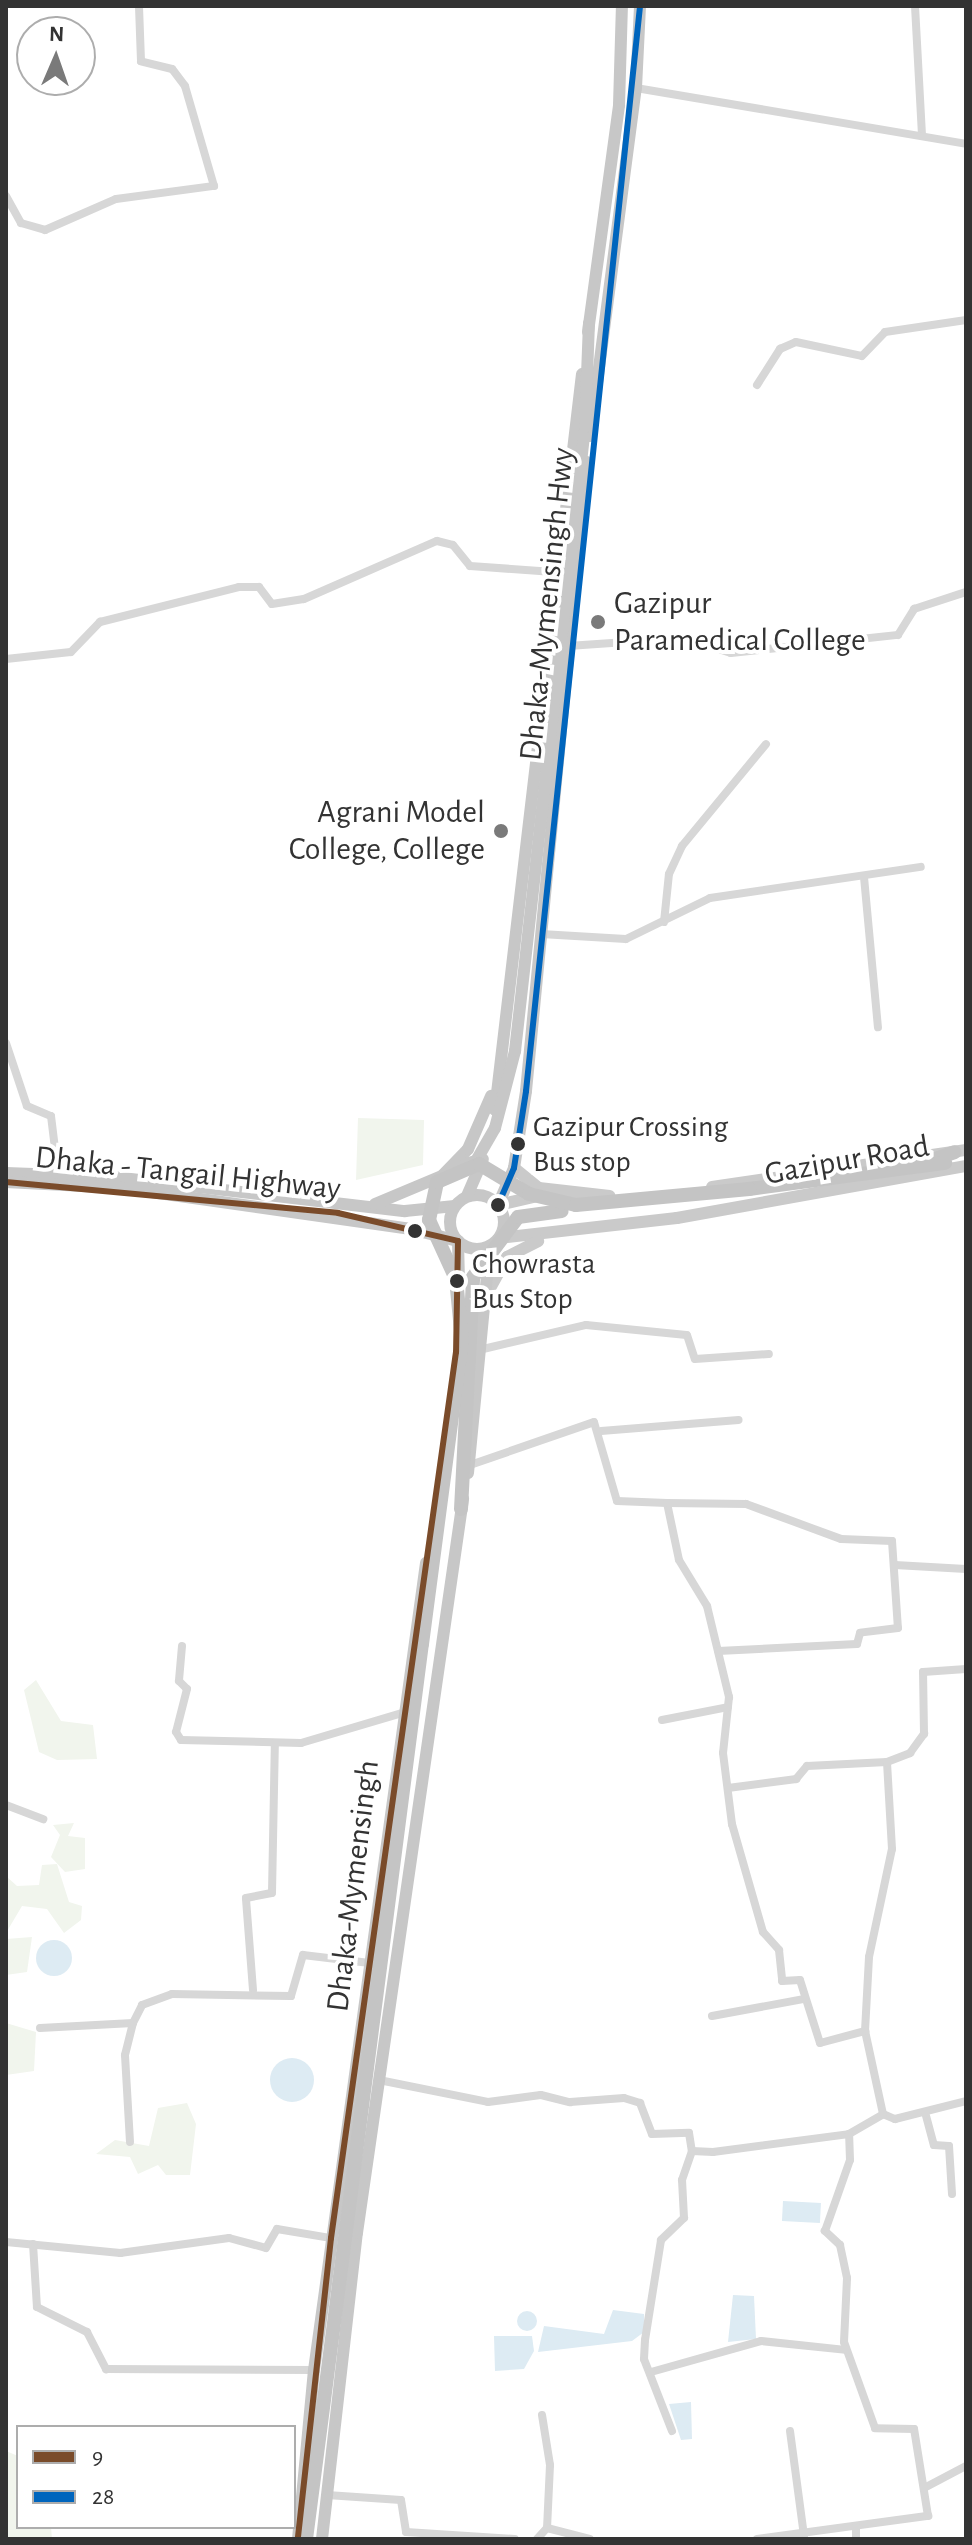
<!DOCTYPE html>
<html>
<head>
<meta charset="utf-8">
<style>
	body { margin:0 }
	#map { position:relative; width:972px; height:2545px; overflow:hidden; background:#fff; font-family:"Alegreya Sans",sans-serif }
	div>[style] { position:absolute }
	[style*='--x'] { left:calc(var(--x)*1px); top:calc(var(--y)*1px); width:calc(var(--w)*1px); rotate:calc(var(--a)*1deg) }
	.green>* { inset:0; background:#f1f5ed }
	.water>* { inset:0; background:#ddebf3; transform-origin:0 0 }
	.round { border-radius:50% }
	.minor>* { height:8px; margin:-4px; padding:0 4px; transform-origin:4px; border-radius:4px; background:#d7d7d7 }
	.primary>* { height:12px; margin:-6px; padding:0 6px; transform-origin:6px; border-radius:6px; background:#cacaca }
	.trunk>* { height:12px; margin:-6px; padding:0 6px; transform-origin:6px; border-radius:6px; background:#c7c7c7 }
	.trunk>.ring { margin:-6px; padding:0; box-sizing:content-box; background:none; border:12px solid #c7c7c7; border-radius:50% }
	.motorway>* { height:14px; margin:-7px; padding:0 7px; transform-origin:7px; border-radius:7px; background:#c4c4c4 }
	.trunk-bridge>* { height:12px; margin:-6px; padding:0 6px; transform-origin:6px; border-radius:6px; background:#c7c7c7 }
	.motorway-bridge>* { height:14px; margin:-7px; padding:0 7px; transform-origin:7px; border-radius:7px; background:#c4c4c4 }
	.bus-1>* { height:6px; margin:-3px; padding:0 3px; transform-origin:3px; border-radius:3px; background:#7a4b2a }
	.bus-2>* { height:6px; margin:-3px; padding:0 3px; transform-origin:3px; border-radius:3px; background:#0065bd }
	.dots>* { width:22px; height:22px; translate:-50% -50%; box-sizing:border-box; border:4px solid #fff; border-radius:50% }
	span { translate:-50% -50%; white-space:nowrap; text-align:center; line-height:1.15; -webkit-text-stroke:8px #fff; paint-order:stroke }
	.bus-label { font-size:30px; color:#333 }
	.left { translate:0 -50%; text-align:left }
	.street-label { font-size:32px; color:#333 }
	.poi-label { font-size:32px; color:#333 }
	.right { translate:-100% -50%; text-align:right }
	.frame { position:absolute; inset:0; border:8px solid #333; pointer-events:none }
	.legend { position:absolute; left:16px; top:2425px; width:280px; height:104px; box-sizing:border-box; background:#fff; border:2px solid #adadad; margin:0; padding:10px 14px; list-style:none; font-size:24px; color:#333 }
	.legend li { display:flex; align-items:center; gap:16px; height:40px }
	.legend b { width:40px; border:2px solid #adadad }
	.north { position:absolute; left:16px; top:16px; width:80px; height:80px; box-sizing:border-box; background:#fff; border:2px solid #adadad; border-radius:50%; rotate:2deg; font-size:22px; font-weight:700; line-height:32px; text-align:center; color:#333 }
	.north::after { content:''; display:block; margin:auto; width:28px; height:36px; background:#7a7a7a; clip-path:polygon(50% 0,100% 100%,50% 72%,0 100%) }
</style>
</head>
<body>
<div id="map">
	<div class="green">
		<i style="clip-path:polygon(358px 1118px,424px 1120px,423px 1165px,356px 1180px)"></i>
		<i style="clip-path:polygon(36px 1680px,61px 1721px,93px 1725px,97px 1759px,57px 1760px,39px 1752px,24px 1690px)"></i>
		<i style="clip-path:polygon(74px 1823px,68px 1836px,85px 1838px,85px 1869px,65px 1872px,51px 1857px,60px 1835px,53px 1825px)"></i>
		<i style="clip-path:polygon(57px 1864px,69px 1902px,82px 1906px,81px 1920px,64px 1933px,47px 1909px,22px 1906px,6px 1933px,6px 1876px,17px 1886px,39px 1885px,42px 1865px)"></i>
		<i style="clip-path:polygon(32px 1937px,27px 1972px,6px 1975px,6px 1939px)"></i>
		<i style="clip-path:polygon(6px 2023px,36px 2032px,34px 2071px,6px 2075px)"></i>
		<i style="clip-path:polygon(187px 2103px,196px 2124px,190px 2175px,166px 2175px,158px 2165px,138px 2174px,130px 2157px,96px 2154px,115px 2140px,149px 2146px,158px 2108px)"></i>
		<i style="clip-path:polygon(6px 2451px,18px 2456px,18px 2527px,51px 2527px,52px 2539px,6px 2539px)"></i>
	</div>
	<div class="water">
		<i class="round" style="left:36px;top:1940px;width:36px;height:36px"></i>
		<i class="round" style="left:270px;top:2058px;width:44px;height:44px"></i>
		<i style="left:783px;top:2201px;width:38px;height:20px;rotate:3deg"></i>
		<i style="clip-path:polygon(733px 2295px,754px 2296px,756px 2339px,728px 2342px)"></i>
		<i style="clip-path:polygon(613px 2310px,644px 2314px,644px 2332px,632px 2341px,538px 2352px,544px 2326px,604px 2334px)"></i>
		<i class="round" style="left:517px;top:2311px;width:20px;height:20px"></i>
		<i style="clip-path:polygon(532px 2336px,534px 2351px,524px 2369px,495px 2371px,494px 2336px)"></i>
		<i style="clip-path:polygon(691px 2402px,692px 2439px,681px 2440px,669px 2404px)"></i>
	</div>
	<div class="minor">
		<i style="--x:915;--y:6;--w:128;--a:86.9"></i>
		<i style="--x:636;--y:88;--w:335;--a:9.6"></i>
		<i style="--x:6;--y:196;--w:31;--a:61"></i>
		<i style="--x:21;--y:223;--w:25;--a:16"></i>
		<i style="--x:45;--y:230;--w:77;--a:-23.6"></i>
		<i style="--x:116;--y:199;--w:99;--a:-7.6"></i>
		<i style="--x:214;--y:186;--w:104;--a:-106.2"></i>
		<i style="--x:185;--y:86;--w:21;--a:-127"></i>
		<i style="--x:172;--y:69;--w:32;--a:-166"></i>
		<i style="--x:141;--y:61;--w:55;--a:-92.1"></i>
		<i style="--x:757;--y:385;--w:43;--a:-57.4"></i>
		<i style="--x:780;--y:349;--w:17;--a:-24"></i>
		<i style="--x:796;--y:342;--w:67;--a:12"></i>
		<i style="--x:862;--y:356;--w:33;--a:-46"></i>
		<i style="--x:885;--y:332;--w:82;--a:-8.4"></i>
		<i style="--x:568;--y:646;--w:117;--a:-3.9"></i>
		<i style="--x:685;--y:638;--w:48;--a:18.1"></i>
		<i style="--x:731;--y:653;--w:168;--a:-6.2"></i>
		<i style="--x:898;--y:635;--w:31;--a:-58"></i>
		<i style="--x:914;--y:609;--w:55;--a:-18.1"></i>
		<i style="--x:6;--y:659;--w:65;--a:-6.1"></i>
		<i style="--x:71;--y:652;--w:42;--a:-46"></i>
		<i style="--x:100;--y:622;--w:143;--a:-14.1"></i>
		<i style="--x:239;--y:587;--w:20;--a:0"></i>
		<i style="--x:259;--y:587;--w:21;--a:53"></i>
		<i style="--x:272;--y:604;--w:32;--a:-9"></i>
		<i style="--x:304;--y:599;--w:145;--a:-23.6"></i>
		<i style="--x:437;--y:541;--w:16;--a:14"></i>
		<i style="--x:453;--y:545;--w:27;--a:51"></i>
		<i style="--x:470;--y:566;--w:84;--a:4.1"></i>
		<i style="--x:864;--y:877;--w:151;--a:84.7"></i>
		<i style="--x:664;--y:922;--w:48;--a:-84.1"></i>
		<i style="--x:669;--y:874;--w:31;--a:-65"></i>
		<i style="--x:682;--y:846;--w:132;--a:-50.5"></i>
		<i style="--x:541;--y:934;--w:85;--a:3.4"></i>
		<i style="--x:626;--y:939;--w:93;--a:-26"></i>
		<i style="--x:710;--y:898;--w:213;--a:-8.4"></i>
		<i style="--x:6;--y:1043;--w:66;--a:71.6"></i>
		<i style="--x:27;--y:1106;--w:26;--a:23"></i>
		<i style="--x:51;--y:1116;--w:57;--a:83"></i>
		<i style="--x:483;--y:1349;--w:106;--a:-13.1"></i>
		<i style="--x:586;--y:1325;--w:101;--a:5.7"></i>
		<i style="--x:687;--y:1335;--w:25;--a:72"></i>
		<i style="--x:695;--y:1359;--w:74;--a:-3.9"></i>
		<i style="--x:601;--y:1431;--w:138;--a:-4.6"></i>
		<i style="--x:470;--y:1465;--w:131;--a:-19.1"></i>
		<i style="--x:594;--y:1422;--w:82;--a:73.8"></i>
		<i style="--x:617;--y:1501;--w:50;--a:2.3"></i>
		<i style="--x:667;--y:1503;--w:58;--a:78.1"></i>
		<i style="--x:679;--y:1560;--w:54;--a:58.7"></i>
		<i style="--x:707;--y:1606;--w:94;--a:76.4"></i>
		<i style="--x:729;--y:1697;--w:56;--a:96.1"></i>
		<i style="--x:723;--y:1753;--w:72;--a:82.8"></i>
		<i style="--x:732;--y:1824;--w:112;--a:74"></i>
		<i style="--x:763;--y:1932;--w:24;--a:48"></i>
		<i style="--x:779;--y:1950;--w:31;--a:84"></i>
		<i style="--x:782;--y:1981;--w:18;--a:-3"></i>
		<i style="--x:800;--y:1980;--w:66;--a:72.4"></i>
		<i style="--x:820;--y:2043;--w:47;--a:-14.9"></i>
		<i style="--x:667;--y:1503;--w:79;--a:0.7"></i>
		<i style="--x:746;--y:1504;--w:101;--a:20.2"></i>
		<i style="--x:841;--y:1539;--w:51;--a:2.2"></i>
		<i style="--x:892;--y:1541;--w:87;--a:86.1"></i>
		<i style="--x:898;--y:1628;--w:38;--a:173"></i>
		<i style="--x:860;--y:1633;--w:11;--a:105"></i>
		<i style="--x:857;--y:1644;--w:139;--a:177.1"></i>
		<i style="--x:895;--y:1565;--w:71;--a:3.2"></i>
		<i style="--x:182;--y:1646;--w:35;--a:95"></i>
		<i style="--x:179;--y:1681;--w:11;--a:45"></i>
		<i style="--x:187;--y:1689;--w:44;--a:104.3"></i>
		<i style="--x:176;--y:1732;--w:9;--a:58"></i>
		<i style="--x:181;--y:1740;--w:120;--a:1.4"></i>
		<i style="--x:301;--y:1743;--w:105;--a:-16.5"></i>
		<i style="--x:662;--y:1720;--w:67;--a:-11.1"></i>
		<i style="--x:728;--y:1788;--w:69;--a:-7.5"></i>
		<i style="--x:796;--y:1779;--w:17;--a:-50"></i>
		<i style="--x:807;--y:1766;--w:80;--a:-2.9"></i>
		<i style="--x:6;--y:1805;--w:40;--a:21"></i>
		<i style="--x:253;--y:1990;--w:92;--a:-94.4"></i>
		<i style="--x:246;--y:1898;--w:26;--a:-11"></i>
		<i style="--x:272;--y:1893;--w:150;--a:-88.9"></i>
		<i style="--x:712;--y:2016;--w:94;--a:-10.5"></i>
		<i style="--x:40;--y:2028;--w:93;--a:-3.1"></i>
		<i style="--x:133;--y:2023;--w:20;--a:-63"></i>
		<i style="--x:142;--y:2005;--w:32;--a:-20"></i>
		<i style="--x:172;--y:1994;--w:119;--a:1"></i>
		<i style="--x:291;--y:1996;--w:43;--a:-73.7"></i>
		<i style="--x:303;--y:1955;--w:67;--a:6.8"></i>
		<i style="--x:379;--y:2080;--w:111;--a:11.4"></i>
		<i style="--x:488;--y:2102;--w:53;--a:-7.5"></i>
		<i style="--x:541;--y:2095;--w:30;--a:14"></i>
		<i style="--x:570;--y:2102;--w:54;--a:-4.2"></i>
		<i style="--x:624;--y:2098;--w:17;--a:17"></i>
		<i style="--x:640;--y:2103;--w:33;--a:69"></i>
		<i style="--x:652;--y:2134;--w:37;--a:-2"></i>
		<i style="--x:689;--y:2133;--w:18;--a:81"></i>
		<i style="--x:692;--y:2151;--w:21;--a:3"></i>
		<i style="--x:713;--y:2152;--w:137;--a:-7.5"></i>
		<i style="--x:849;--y:2134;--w:39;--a:-30"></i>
		<i style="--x:883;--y:2114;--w:13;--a:23"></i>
		<i style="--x:895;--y:2119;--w:73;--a:-14.2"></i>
		<i style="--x:925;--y:2112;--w:34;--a:75"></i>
		<i style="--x:934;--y:2145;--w:15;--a:4"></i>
		<i style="--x:949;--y:2146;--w:48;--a:86.4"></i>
		<i style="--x:883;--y:2114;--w:85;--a:-102.2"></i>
		<i style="--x:865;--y:2031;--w:74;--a:-86.9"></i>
		<i style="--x:869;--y:1957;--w:110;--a:-78"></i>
		<i style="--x:892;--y:1849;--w:87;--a:-93.3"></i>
		<i style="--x:887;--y:1762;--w:25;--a:-21"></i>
		<i style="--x:910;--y:1753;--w:24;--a:-54"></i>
		<i style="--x:924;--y:1734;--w:62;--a:-90.9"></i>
		<i style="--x:923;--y:1672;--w:43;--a:-4"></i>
		<i style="--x:130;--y:2142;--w:87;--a:-93.3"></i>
		<i style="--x:125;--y:2055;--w:33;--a:-76"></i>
		<i style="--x:6;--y:2242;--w:115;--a:5.5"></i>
		<i style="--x:120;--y:2253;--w:110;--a:-7.8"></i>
		<i style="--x:229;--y:2238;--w:38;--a:15"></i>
		<i style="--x:266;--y:2248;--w:22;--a:-60"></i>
		<i style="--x:277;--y:2229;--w:55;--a:9.5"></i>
		<i style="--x:33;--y:2244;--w:63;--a:86.4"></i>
		<i style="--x:37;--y:2307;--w:56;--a:26.6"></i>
		<i style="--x:87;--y:2332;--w:42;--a:62.8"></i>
		<i style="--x:106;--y:2369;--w:208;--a:0.3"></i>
		<i style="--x:651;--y:2372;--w:114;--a:-15.7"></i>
		<i style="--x:761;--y:2341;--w:85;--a:6"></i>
		<i style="--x:542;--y:2415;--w:51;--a:80.9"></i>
		<i style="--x:550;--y:2465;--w:63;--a:92.7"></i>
		<i style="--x:672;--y:2431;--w:77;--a:-111.3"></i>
		<i style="--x:644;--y:2359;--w:19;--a:-87"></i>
		<i style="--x:645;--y:2340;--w:101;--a:-80.9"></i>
		<i style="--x:661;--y:2240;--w:32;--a:-44"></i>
		<i style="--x:684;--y:2218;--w:38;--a:-93"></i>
		<i style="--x:682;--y:2180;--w:31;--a:-71"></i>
		<i style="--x:790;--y:2431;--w:106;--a:82.4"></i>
		<i style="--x:926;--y:2487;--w:45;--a:-27.7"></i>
		<i style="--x:327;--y:2495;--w:74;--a:3.9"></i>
		<i style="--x:401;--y:2500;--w:32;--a:81"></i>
		<i style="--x:406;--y:2532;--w:109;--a:3.7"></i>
		<i style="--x:537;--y:2539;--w:15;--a:-48"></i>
		<i style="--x:547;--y:2528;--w:44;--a:14.3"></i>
		<i style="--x:757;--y:2539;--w:173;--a:-7.7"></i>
		<i style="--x:928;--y:2516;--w:88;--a:-99.1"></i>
		<i style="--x:914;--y:2429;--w:39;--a:-179"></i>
		<i style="--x:875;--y:2428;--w:91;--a:-109.8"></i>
		<i style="--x:844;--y:2342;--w:64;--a:-87.3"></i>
		<i style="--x:847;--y:2278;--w:34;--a:-102"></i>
		<i style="--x:840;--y:2245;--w:21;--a:-137"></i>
		<i style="--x:825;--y:2231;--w:75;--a:-70.6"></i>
		<i style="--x:850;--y:2160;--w:26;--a:-92"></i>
		<i style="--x:856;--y:2539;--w:13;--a:-90"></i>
	</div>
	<div class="primary">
		<i style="--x:514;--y:1168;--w:32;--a:39"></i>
		<i style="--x:539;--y:1188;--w:71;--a:6.4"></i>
		<i style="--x:712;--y:1187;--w:257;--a:-8.3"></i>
		<i style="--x:498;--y:1205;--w:41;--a:-12.7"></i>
		<i style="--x:499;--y:1238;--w:179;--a:-6.4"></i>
		<i style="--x:677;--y:1218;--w:294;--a:-10.2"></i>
		<i style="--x:489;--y:1290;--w:38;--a:-61"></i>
		<i style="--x:507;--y:1257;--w:35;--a:-27"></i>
	</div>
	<div class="trunk">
		<i style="--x:588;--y:332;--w:229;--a:-82.2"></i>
		<i style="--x:619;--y:105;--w:99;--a:-88.3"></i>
		<i style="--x:590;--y:436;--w:351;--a:-82.5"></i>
		<i style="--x:636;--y:88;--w:82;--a:-87.2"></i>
		<i style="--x:495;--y:1110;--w:741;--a:-83.26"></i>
		<i style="--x:6;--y:1173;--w:108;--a:2.1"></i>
		<i style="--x:114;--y:1177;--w:293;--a:6.7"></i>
		<i style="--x:405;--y:1211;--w:50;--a:-5.7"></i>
		<i style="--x:6;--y:1182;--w:117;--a:2.9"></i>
		<i style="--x:123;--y:1188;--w:291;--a:8.1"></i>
		<i style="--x:411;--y:1229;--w:49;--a:14.3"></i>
		<i style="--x:458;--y:1241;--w:42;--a:88.6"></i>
		<i class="ring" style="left:450px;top:1195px;width:42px;height:42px"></i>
		<i style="--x:467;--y:1196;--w:40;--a:-66.6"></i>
		<i style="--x:375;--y:1204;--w:73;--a:-22.7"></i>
		<i style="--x:442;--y:1176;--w:37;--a:-46"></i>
		<i style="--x:468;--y:1149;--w:58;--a:-66.5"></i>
		<i style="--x:498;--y:1205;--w:40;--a:-66.6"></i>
		<i style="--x:514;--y:1168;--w:78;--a:-81.1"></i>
		<i style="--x:526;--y:1091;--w:632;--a:-84.46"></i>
		<i style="--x:468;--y:1473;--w:221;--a:-84.5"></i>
		<i style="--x:298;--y:2539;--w:170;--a:-84.6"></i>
		<i style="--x:314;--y:2370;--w:815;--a:-82.1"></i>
		<i style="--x:322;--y:2539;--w:308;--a:-83.5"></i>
		<i style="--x:357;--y:2233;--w:742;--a:-81.78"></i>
	</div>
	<div class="motorway">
		<i style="--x:932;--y:1160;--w:24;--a:-19"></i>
		<i style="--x:749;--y:1189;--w:198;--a:-7.6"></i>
		<i style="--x:306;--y:2539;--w:902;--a:-82.62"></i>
	</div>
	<div class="trunk-bridge">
		<i style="--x:465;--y:1164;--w:11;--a:-15"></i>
		<i style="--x:476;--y:1161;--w:38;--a:-60"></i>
		<i style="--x:495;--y:1128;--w:80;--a:-75.4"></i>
		<i style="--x:515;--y:1051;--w:628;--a:-83.6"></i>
		<i style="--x:585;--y:427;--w:104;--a:-87.8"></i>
	</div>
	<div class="motorway-bridge">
		<i style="--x:461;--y:1509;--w:232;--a:-87"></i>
		<i style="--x:473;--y:1277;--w:75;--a:-53.1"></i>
		<i style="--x:518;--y:1217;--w:44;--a:-7.8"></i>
		<i style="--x:422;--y:1644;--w:306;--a:-82.5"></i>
		<i style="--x:462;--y:1341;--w:62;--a:-95.5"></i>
		<i style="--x:456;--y:1279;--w:65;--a:-114.6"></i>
		<i style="--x:429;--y:1220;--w:39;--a:-78"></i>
		<i style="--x:437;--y:1182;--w:46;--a:-23.2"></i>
		<i style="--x:479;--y:1164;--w:58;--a:31"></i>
		<i style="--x:529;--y:1194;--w:48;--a:13.2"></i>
		<i style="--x:576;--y:1205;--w:174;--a:-5.3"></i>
	</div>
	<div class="bus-1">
		<i style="--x:6;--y:1182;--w:333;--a:5.3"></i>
		<i style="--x:338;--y:1213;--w:123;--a:13.1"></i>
		<i style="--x:458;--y:1241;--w:111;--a:91"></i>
		<i style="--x:456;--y:1352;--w:895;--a:98.03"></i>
		<i style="--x:331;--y:2238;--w:303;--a:96.3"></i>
	</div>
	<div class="bus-2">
		<i style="--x:498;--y:1205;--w:40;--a:-66.6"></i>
		<i style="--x:514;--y:1168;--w:78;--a:-81.1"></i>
		<i style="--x:526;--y:1091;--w:1091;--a:-84"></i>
	</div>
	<div class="dots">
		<i style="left:598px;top:622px;background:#7a7a7a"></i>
		<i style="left:501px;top:831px;background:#7a7a7a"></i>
		<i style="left:518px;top:1144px;background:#333"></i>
		<i style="left:498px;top:1205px;background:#333"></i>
		<i style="left:415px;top:1231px;background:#333"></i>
		<i style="left:457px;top:1281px;background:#333"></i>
	</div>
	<div class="bus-label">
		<span class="left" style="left:533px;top:1144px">Gazipur Crossing<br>Bus stop</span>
		<span class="left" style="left:472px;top:1281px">Chowrasta<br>Bus Stop</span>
	</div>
	<div class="street-label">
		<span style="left:547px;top:604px;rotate:-84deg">Dhaka-Mymensingh Hwy</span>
		<span style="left:847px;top:1160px;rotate:-10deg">Gazipur Road</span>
		<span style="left:188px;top:1173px;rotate:6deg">Dhaka - Tangail Highway</span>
		<span style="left:353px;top:1886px;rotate:-83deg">Dhaka-Mymensingh</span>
	</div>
	<div class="poi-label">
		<span class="left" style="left:614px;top:622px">Gazipur<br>Paramedical College</span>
		<span class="right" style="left:485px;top:831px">Agrani Model<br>College, College</span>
	</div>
	<div class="frame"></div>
	<ul class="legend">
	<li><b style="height:10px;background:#7a4b2a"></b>9</li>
	<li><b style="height:10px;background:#0065bd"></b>28</li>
	</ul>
	<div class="north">N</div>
</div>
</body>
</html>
